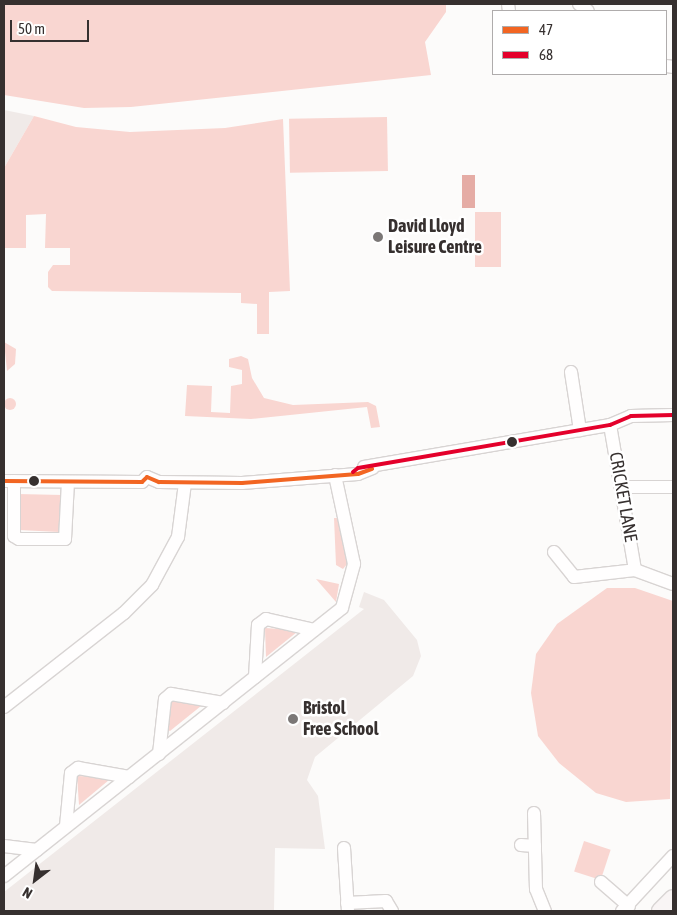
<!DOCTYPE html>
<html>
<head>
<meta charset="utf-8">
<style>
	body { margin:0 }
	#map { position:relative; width:677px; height:915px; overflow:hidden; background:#fcfbfa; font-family:"Asap Condensed",sans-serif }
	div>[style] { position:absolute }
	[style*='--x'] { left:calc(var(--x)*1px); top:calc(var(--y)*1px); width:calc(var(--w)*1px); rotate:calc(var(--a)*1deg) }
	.built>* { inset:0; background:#f0eae8 }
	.green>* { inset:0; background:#f9d6d1; transform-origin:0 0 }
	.round { border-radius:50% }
	.water>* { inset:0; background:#e5aca5; transform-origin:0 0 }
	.roads { filter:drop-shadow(1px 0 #d8d4d3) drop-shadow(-1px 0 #d8d4d3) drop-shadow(0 1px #d8d4d3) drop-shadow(0 -1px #d8d4d3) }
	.minor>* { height:12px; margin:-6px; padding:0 6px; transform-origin:6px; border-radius:6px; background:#fffefe }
	.major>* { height:16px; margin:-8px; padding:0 8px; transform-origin:8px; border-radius:8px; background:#f9f5f5 }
	.bus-1>* { height:4px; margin:-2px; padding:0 2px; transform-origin:2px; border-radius:2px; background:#f26522 }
	.bus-2>* { height:4px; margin:-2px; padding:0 2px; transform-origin:2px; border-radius:2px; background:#e4002b }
	.dots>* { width:14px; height:14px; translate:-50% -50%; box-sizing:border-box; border:2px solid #fff; border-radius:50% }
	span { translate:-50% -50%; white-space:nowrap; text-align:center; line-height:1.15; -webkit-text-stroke:5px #fff; paint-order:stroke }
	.poi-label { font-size:18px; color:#36302f; font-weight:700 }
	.left { translate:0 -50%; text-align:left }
	.street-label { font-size:18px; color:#36302f }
	.frame { position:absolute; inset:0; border:5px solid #36302f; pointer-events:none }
	.legend { position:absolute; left:492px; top:10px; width:175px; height:65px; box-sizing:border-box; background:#fff; border:1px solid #afacac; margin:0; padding:6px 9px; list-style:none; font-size:15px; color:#36302f }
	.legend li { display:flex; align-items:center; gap:10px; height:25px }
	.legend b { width:25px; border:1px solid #afacac }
	.north { position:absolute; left:10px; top:855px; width:50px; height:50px; -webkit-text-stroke:4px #fff; paint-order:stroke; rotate:210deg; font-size:14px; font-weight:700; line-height:20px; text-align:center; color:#36302f }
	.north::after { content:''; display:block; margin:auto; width:18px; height:22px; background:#36302f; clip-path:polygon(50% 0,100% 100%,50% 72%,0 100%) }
	.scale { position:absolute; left:10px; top:20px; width:79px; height:22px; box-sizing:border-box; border:2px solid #36302f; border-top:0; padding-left:6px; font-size:15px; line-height:18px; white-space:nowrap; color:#36302f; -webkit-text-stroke:4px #fff; paint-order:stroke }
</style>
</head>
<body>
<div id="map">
	<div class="built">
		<i style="clip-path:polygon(4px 110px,34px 116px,4px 168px)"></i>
		<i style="clip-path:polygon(364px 592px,384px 600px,417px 640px,421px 656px,413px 676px,315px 757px,307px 780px,318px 796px,325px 849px,275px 848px,274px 911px,4px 911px,4px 892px,364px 609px,359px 607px)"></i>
	</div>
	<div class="green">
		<i style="clip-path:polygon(4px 4px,446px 4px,446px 12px,425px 42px,431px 75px,131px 107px,84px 108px,4px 95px)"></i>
		<i style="clip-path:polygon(34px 116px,76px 127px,130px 132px,225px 128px,283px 119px,290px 291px,269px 292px,269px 334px,257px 334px,257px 304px,241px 303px,241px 293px,52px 291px,48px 287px,48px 272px,53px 265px,70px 265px,70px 248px,45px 248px,46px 214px,26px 215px,26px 248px,4px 248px,4px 168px)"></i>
		<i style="left:387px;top:117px;width:54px;height:98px;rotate:89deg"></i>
		<i style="left:501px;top:212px;width:55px;height:26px;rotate:90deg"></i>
		<i style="clip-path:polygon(4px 342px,16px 349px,15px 364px,7px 371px)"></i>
		<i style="clip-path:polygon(241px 356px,248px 359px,252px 378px,264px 398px,293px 405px,368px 402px,376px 406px,380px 427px,371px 428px,367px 407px,251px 419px,185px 416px,187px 385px,212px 386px,211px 412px,230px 413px,231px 386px,242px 384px,242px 370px,229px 367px,229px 359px)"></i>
		<i class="round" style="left:4px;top:398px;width:12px;height:12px"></i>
		<i style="clip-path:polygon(17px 494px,63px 495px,59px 532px,19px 530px)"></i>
		<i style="clip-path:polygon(334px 518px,338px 518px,348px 563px,343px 569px,336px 565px)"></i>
		<i style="clip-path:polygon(316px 579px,339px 584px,336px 602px)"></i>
		<i style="clip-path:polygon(607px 588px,635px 588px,673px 601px,670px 799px,626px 802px,596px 793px,559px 763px,538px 736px,531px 693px,536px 654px,557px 624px)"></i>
		<i style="clip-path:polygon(265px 628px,296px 630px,297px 632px,266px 657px)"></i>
		<i style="clip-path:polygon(170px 700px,200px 703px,201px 706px,170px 731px,166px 729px)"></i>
		<i style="clip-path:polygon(77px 776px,109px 777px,109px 780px,79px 805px)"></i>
		<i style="left:584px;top:841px;width:28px;height:32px;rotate:18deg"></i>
	</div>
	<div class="water">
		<i style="left:462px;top:175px;width:13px;height:33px"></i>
	</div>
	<div class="roads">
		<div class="minor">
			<i style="--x:508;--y:4;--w:7;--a:82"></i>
			<i style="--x:579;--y:4;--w:11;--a:38"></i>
			<i style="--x:666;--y:66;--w:7;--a:8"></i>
			<i style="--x:571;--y:372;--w:59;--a:81.2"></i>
			<i style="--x:610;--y:425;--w:147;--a:80.2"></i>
			<i style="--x:364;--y:467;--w:250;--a:-9.7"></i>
			<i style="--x:610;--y:425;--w:23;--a:-23"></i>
			<i style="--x:631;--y:416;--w:42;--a:-1.4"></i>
			<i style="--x:4;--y:481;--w:138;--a:0.4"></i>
			<i style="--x:142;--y:482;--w:7;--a:-45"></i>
			<i style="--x:147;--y:477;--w:13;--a:23"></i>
			<i style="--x:159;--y:482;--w:83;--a:0.7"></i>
			<i style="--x:242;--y:483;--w:116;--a:-4.4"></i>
			<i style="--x:358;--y:474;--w:16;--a:-22"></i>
			<i style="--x:14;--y:481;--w:55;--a:90"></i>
			<i style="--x:14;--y:536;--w:6;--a:31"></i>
			<i style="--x:19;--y:539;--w:46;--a:0"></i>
			<i style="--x:65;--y:539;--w:57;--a:-87"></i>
			<i style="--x:622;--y:487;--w:51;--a:0"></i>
			<i style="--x:554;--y:552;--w:32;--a:51"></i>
			<i style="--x:574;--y:577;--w:61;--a:-6.5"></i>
			<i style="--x:635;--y:570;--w:40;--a:20.2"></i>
			<i style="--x:255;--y:677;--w:52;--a:-86.7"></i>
			<i style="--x:258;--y:625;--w:10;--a:-37"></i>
			<i style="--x:266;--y:619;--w:49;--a:12.9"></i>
			<i style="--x:4;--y:707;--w:152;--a:-38.1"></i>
			<i style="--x:124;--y:613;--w:40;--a:-45"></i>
			<i style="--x:152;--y:585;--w:55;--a:-61.6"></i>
			<i style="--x:178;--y:537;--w:54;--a:-82.6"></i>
			<i style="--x:159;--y:754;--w:55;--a:-83.8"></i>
			<i style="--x:165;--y:699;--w:8;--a:-40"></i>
			<i style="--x:171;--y:694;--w:53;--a:9.8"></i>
			<i style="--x:534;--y:813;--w:76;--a:88.5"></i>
			<i style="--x:536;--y:889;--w:24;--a:68"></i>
			<i style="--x:66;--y:826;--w:53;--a:-84.6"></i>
			<i style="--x:71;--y:773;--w:9;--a:-36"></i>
			<i style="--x:78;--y:768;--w:52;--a:10"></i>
			<i style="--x:521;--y:845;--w:14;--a:4"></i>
			<i style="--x:4;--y:846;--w:33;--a:7"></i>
			<i style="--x:344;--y:848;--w:63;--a:86.4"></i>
			<i style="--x:4;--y:876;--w:431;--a:-38.4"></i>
			<i style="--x:342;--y:608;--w:46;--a:-74.7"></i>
			<i style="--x:354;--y:564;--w:91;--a:-102.1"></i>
			<i style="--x:601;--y:882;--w:37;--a:41"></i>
			<i style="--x:347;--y:903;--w:39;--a:-3"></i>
			<i style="--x:386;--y:901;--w:12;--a:59"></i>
			<i style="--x:622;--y:911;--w:75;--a:-47.2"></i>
		</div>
		<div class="major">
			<i style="--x:660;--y:911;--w:18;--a:-45"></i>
		</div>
	</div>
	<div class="bus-1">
		<i style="--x:4;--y:481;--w:138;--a:0.4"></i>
		<i style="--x:142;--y:482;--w:7;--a:-45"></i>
		<i style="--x:147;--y:477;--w:13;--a:23"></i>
		<i style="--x:159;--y:482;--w:83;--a:0.7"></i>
		<i style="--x:242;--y:483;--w:116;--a:-4.4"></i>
		<i style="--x:358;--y:474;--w:15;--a:-20"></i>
	</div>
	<div class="bus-2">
		<i style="--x:353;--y:472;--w:6;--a:-39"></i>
		<i style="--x:358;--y:468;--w:256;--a:-9.7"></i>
		<i style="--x:610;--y:425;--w:23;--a:-23"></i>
		<i style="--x:631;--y:416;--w:42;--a:-1.4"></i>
	</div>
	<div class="dots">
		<i style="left:378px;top:237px;background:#7b7776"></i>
		<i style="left:512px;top:442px;background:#36302f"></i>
		<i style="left:34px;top:481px;background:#36302f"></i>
		<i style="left:293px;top:719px;background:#7b7776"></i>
	</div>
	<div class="poi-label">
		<span class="left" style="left:388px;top:237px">David Lloyd<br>Leisure Centre</span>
		<span class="left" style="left:303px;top:719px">Bristol<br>Free School</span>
	</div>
	<div class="street-label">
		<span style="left:623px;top:497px;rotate:80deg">CRICKET LANE</span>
	</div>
	<div class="frame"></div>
	<ul class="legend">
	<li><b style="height:6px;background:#f26522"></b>47</li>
	<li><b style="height:6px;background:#e4002b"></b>68</li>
	</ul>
	<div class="north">N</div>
	<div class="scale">50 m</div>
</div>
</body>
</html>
